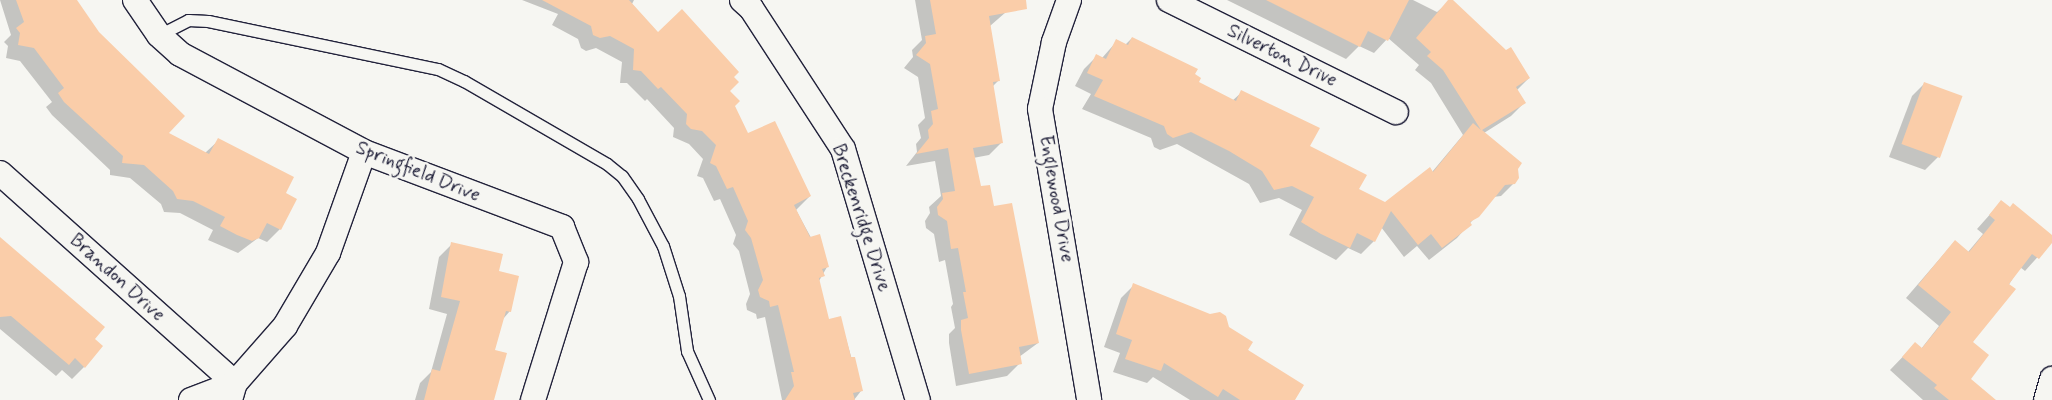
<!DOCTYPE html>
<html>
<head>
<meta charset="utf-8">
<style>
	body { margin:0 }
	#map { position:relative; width:2052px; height:400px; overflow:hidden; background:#f6f6f2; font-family:Mynerve,sans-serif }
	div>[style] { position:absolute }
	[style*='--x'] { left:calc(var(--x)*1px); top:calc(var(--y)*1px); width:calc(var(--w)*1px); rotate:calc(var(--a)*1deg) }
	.shadow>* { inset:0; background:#0003 }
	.building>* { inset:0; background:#facda9; transform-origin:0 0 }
	.roads { filter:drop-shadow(1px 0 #22223b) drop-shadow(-1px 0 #22223b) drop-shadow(0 1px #22223b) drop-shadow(0 -1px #22223b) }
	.lane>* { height:11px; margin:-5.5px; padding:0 5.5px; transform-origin:5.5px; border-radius:5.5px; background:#f6f6f2 }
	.street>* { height:24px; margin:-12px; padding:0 12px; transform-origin:12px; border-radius:12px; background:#f6f6f2 }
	span { translate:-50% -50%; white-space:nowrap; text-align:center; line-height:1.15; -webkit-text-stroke:5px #f6f6f2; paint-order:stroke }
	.street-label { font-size:19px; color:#22223b }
</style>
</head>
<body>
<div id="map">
	<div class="shadow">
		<i style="clip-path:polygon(0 0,60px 0,167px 133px,205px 153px,219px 140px,284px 193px,280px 229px,267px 242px,258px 238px,238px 253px,208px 240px,213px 230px,180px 213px,164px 212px,161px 204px,130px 178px,110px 175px,110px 170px,52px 115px,46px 107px,52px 102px,20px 61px,6px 58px,8px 46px,4px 42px,11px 35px)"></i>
		<i style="clip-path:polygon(522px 0,634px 0,632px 4px,658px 33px,733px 77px,728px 91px,747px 135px,810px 196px,796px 210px,827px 267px,819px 281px,828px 320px,840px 318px,861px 391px,854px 400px,782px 400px,765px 317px,757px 319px,756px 314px,747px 310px,746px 304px,750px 294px,739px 251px,733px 244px,736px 235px,720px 199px,714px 201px,703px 178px,697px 176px,703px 159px,689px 144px,673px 137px,674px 128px,647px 99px,645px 101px,627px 83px,620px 83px,622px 62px,596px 48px,586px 51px,581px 48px,578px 39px,552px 25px,558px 14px)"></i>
		<i style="clip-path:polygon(915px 0,1004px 0,1006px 12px,990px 26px,999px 80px,992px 87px,1002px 142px,989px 155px,973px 158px,980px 188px,993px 208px,1038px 343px,1019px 357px,1020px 363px,1007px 376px,956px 386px,949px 343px,949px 334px,955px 328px,951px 307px,953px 304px,945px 260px,939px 262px,934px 234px,926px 228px,925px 221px,930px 213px,929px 207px,941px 196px,935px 161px,906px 166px,917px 152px,916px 144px,921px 138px,918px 125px,925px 118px,918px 77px,904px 68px,913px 57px,912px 50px,922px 40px)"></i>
		<i style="clip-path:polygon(1227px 0,1413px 0,1437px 12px,1451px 0,1529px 78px,1516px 91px,1524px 103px,1511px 116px,1484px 133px,1517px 168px,1514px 183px,1501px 196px,1493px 197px,1457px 238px,1429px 260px,1417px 246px,1404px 257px,1381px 227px,1374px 241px,1361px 254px,1348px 248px,1336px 260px,1289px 235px,1302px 210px,1279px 198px,1260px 203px,1249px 184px,1177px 144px,1160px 150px,1154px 147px,1151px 138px,1082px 109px,1091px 94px,1075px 86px,1084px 69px,1097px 56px,1102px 58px,1117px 41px,1125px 45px,1132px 38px,1193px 75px,1198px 83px,1232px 101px,1242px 92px,1358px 190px,1385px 204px,1432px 172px,1463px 135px,1431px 83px,1415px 70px,1419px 65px,1388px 38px,1374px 53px,1359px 46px,1346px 59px)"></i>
		<i style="clip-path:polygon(1925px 83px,1938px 157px,1925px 170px,1889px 157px,1912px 96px)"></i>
		<i style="clip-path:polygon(2001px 202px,2052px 238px,2052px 241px,2025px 271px,2020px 267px,1972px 343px,1969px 379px,1988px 400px,1923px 400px,1890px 370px,1915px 344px,1921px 349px,1939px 326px,1906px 298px,1955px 241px,1968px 252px,1983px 234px,1977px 229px)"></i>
		<i style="clip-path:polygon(0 238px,93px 339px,84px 367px,72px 379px,62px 370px,56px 376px,0 329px)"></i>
		<i style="clip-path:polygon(452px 244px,498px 272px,510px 311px,503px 319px,494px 351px,493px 400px,415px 400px,420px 383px,431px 372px,447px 314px,429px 309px,439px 257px)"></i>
		<i style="clip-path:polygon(1134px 285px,1228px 328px,1293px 400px,1190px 400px,1153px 377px,1147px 383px,1113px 372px,1120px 353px,1104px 347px,1121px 298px)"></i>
	</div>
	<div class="building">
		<i style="clip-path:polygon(16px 0,77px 0,99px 32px,185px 116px,169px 133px,209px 154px,218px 138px,294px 177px,286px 193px,297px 199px,281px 230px,267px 223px,259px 238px,252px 241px,237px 235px,220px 226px,225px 217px,193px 201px,177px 199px,173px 191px,144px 165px,122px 163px,123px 156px,64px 102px,58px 93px,64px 88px,34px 48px,18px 45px,20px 33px,16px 28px,24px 22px)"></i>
		<i style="clip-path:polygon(542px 0,629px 0,658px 32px,682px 9px,739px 72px,734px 77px,739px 82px,730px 91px,740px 101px,735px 106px,748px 133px,775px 121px,811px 196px,794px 205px,810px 237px,820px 234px,829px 267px,822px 269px,825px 276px,819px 278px,829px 319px,841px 316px,851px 357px,855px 357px,863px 391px,853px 393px,855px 400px,785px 400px,794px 386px,791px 372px,794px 372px,778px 305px,770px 307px,769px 301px,760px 297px,758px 290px,763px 280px,751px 238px,745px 230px,748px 221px,733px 187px,727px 189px,716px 166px,710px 163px,716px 145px,702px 131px,691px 129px,686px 124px,687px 114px,661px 87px,658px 89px,641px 71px,633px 70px,634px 49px,610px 36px,600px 38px,593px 35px,591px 26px)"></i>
		<i style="clip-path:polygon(930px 0,1026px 0,1027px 9px,989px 16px,1000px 81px,993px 82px,1003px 143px,973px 148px,981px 186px,990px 185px,994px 206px,1012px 203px,1039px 343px,1019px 347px,1022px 364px,969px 374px,961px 330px,961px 320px,968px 318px,963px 292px,966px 292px,958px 248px,951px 249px,947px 221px,938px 215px,937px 207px,943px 199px,942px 193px,955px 191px,948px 148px,916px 154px,929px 138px,928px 130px,933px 124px,931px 111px,938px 109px,930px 64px,916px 55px,926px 43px,925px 36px,936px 34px)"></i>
		<i style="clip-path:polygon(1266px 0,1409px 0,1388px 41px,1368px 31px,1360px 47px)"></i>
		<i style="clip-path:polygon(1448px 0,1453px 0,1506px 50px,1511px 47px,1530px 78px,1516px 87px,1526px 103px,1482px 130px,1522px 163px,1518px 169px,1519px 178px,1515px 184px,1505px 185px,1479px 217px,1470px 222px,1472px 225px,1442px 248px,1431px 234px,1418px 245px,1391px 211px,1375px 242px,1357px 233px,1350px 248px,1321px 234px,1301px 222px,1314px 197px,1292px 186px,1274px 190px,1262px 171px,1229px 151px,1191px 132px,1173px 138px,1167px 134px,1164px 126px,1094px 96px,1103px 80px,1087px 73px,1096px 54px,1106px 59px,1116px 39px,1128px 45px,1132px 37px,1198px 69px,1195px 74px,1201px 78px,1199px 82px,1236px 101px,1241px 90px,1320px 128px,1310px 146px,1367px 175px,1359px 189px,1385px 202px,1430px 167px,1433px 172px,1473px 123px,1481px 130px,1443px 70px,1427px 56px,1431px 52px,1416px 38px)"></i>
		<i style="left:1924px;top:82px;width:41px;height:66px;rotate:20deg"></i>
		<i style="clip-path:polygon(2001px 200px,2010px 207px,2013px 203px,2052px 235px,2052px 243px,2039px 259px,2032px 254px,2009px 284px,2016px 289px,1973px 342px,1989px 355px,1971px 379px,1996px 400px,1949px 400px,1934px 388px,1937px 385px,1902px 357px,1915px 342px,1922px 348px,1951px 312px,1918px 285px,1955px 240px,1969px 252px,1995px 220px,1989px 215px)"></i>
		<i style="clip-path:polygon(0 237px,105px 327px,95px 339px,103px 346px,85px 368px,75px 358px,69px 365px,11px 316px,0 317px)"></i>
		<i style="clip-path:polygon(451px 242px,503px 254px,499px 271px,519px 276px,511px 312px,506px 311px,495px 350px,507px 353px,494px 400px,424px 400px,432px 369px,440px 371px,460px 301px,441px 297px)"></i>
		<i style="clip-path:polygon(1133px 283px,1210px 314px,1220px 312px,1226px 316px,1229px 327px,1253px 342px,1248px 350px,1304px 385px,1295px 400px,1240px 400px,1223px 389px,1218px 397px,1164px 363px,1161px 371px,1125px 359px,1132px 340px,1116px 334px)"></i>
	</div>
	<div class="roads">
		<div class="lane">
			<i style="--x:159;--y:35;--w:33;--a:-27"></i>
			<i style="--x:188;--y:20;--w:20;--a:3"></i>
			<i style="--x:208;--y:21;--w:235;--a:11.8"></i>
			<i style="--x:438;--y:69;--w:29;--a:25"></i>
			<i style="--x:464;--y:81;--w:165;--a:30.1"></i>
			<i style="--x:607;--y:164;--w:19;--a:39"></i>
			<i style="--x:622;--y:176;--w:28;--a:55"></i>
			<i style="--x:638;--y:199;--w:53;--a:62"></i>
			<i style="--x:663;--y:246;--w:52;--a:72.3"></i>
			<i style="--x:679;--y:296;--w:56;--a:81.7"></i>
			<i style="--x:687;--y:351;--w:54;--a:65.8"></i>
		</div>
		<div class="street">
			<i style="--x:135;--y:0;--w:42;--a:55.6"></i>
			<i style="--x:159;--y:35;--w:28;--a:42"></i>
			<i style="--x:180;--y:54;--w:208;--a:28"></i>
			<i style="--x:364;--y:152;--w:212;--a:20.7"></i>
			<i style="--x:562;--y:227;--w:38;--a:68"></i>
			<i style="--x:576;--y:262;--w:145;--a:107.3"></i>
			<i style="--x:742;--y:0;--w:12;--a:42"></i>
			<i style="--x:751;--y:8;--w:168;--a:56.9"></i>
			<i style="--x:843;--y:149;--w:262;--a:73.4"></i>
			<i style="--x:1069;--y:0;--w:45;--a:109.7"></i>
			<i style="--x:1054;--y:42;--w:68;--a:101.8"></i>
			<i style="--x:1040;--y:109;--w:295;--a:80.4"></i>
			<i style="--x:1169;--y:0;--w:253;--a:26.3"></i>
			<i style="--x:0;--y:173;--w:315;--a:41.8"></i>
			<i style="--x:191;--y:400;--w:47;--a:-21.1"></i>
			<i style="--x:230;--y:400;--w:18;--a:-74"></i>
			<i style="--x:235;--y:383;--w:76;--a:-48.7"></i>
			<i style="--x:285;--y:326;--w:85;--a:-59.5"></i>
			<i style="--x:328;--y:253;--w:107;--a:-70.4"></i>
			<i style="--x:2046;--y:400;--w:22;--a:-74"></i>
		</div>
	</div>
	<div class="street-label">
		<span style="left:1282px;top:56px;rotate:26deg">Silverton Drive</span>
		<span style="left:418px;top:172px;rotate:22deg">Springfield Drive</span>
		<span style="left:1056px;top:199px;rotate:80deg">Englewood Drive</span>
		<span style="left:861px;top:218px;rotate:72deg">Breckenridge Drive</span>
		<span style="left:117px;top:278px;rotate:42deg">Brandon Drive</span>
	</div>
</div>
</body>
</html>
